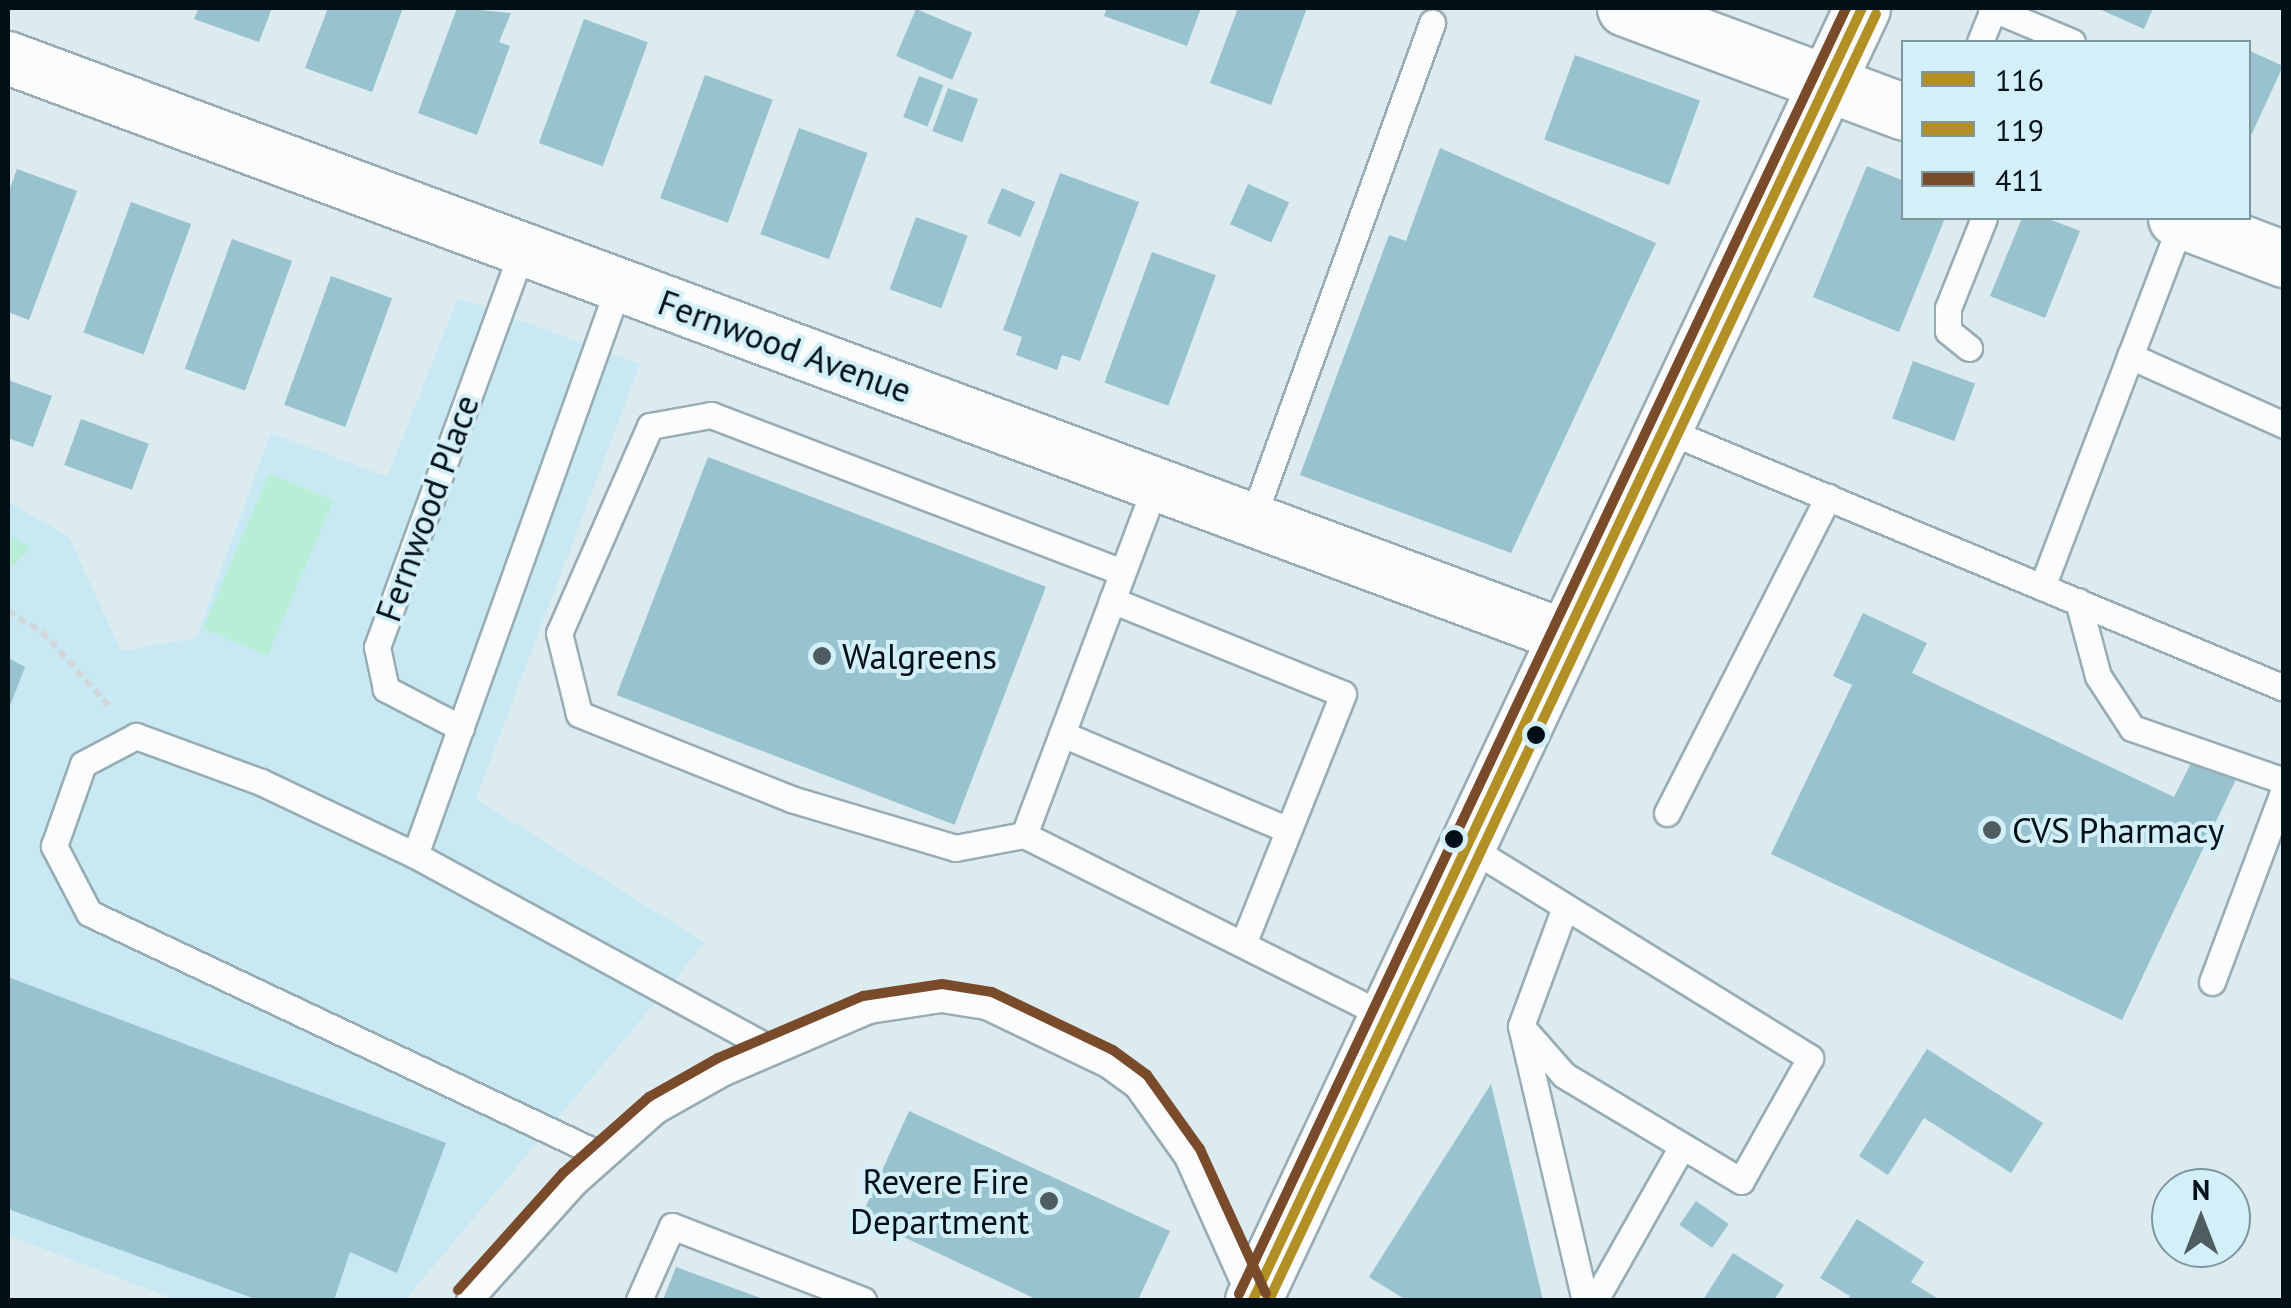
<!DOCTYPE html>
<html>
<head>
<meta charset="utf-8">
<style>
	body { margin:0 }
	#map { position:relative; width:2291px; height:1308px; overflow:hidden; background:#dbebf0; font-family:"PT Sans",sans-serif }
	div>[style] { position:absolute }
	[style*='--x'] { left:calc(var(--x)*1px); top:calc(var(--y)*1px); width:calc(var(--w)*1px); rotate:calc(var(--a)*1deg) }
	.built>* { inset:0; background:#c8e9f4 }
	.green>* { inset:0; background:#b8edd7; transform-origin:0 0 }
	.building>* { inset:0; background:#98c2cd; transform-origin:0 0 }
	.path>* { height:6px; margin-top:-3px; transform-origin:0; background:repeating-linear-gradient(90deg,#d2d7d9 0 8px,transparent 0 13px) }
	.roads { filter:drop-shadow(2px 0 #97acb3) drop-shadow(-2px 0 #97acb3) drop-shadow(0 2px #97acb3) drop-shadow(0 -2px #97acb3) }
	.service>* { height:25px; margin:-12.5px; padding:0 12.5px; transform-origin:12.5px; border-radius:12.5px; background:#fafcfd }
	.minor>* { height:52px; margin:-26px; padding:0 26px; transform-origin:26px; border-radius:26px; background:#fafcfd }
	.tertiary>* { height:55px; margin:-27.5px; padding:0 27.5px; transform-origin:27.5px; border-radius:27.5px; background:#fafcfd }
	.primary>* { height:55px; margin:-27.5px; padding:0 27.5px; transform-origin:27.5px; border-radius:27.5px; background:#fafcfd }
	.bus-1>* { height:10px; margin:-5px; padding:0 5px; transform-origin:5px; border-radius:5px; background:#b29025 }
	.bus-2>* { height:10px; margin:-5px; padding:0 5px; transform-origin:5px; border-radius:5px; background:#b29025 }
	.bus-3>* { height:10px; margin:-5px; padding:0 5px; transform-origin:5px; border-radius:5px; background:#7a4b2a }
	.dots>* { width:28px; height:28px; translate:-50% -50%; box-sizing:border-box; border:5px solid #d3eff8; border-radius:50% }
	span { translate:-50% -50%; white-space:nowrap; text-align:center; line-height:1.15; -webkit-text-stroke:8px #d3eff8; paint-order:stroke }
	.street-label { font-size:35px; color:#001016 }
	.poi-label { font-size:35px; color:#001016 }
	.left { translate:0 -50%; text-align:left }
	.right { translate:-100% -50%; text-align:right }
	.frame { position:absolute; inset:0; border:10px solid #001016; pointer-events:none }
	.legend { position:absolute; left:1901px; top:40px; width:350px; height:180px; box-sizing:border-box; background:#d3eff8; border:2px solid #7f969e; margin:0; padding:12px 18px; list-style:none; font-size:30px; color:#001016 }
	.legend li { display:flex; align-items:center; gap:20px; height:50px }
	.legend b { width:50px; border:2px solid #7f969e }
	.north { position:absolute; left:2151px; top:1168px; width:100px; height:100px; box-sizing:border-box; background:#d3eff8; border:2px solid #7f969e; border-radius:50%; rotate:0deg; font-size:28px; font-weight:700; line-height:40px; text-align:center; color:#001016 }
	.north::after { content:''; display:block; margin:auto; width:35px; height:45px; background:#4d5d62; clip-path:polygon(50% 0,100% 100%,50% 72%,0 100%) }
</style>
</head>
<body>
<div id="map">
	<div class="built">
		<i style="clip-path:polygon(458px 298px,640px 364px,476px 799px,705px 943px,405px 1300px,176px 1300px,8px 1235px,8px 502px,69px 537px,121px 651px,196px 638px,271px 433px,387px 477px)"></i>
	</div>
	<div class="green">
		<i style="left:269px;top:473px;width:70px;height:169px;rotate:23deg"></i>
		<i style="clip-path:polygon(8px 534px,31px 548px,8px 570px)"></i>
	</div>
	<div class="building">
		<i style="clip-path:polygon(199px 8px,272px 8px,259px 42px,194px 19px)"></i>
		<i style="clip-path:polygon(328px 8px,403px 8px,372px 92px,305px 68px)"></i>
		<i style="clip-path:polygon(457px 8px,511px 13px,499px 42px,510px 46px,477px 135px,418px 113px)"></i>
		<i style="clip-path:polygon(1107px 8px,1201px 8px,1187px 46px,1104px 16px)"></i>
		<i style="clip-path:polygon(1238px 8px,1307px 8px,1271px 105px,1210px 83px)"></i>
		<i style="clip-path:polygon(2097px 8px,2153px 8px,2144px 29px)"></i>
		<i style="left:916px;top:9px;width:61px;height:51px;rotate:23deg"></i>
		<i style="left:584px;top:19px;width:68px;height:132px;rotate:20deg"></i>
		<i style="clip-path:polygon(2248px 50px,2283px 66px,2248px 142px)"></i>
		<i style="left:1575px;top:55px;width:133px;height:90px;rotate:20deg"></i>
		<i style="left:705px;top:75px;width:72px;height:131px;rotate:20deg"></i>
		<i style="left:919px;top:76px;width:26px;height:44px;rotate:21deg"></i>
		<i style="left:948px;top:88px;width:32px;height:46px;rotate:20deg"></i>
		<i style="left:799px;top:128px;width:73px;height:113px;rotate:20deg"></i>
		<i style="clip-path:polygon(1440px 148px,1656px 243px,1511px 553px,1300px 475px,1389px 235px,1406px 241px)"></i>
		<i style="clip-path:polygon(1867px 166px,1904px 181px,1904px 218px,1945px 218px,1899px 332px,1813px 297px)"></i>
		<i style="clip-path:polygon(17px 169px,77px 191px,29px 320px,8px 312px,8px 194px)"></i>
		<i style="clip-path:polygon(1060px 173px,1139px 202px,1080px 361px,1062px 355px,1057px 370px,1016px 355px,1022px 337px,1003px 330px)"></i>
		<i style="left:1248px;top:184px;width:45px;height:44px;rotate:24deg"></i>
		<i style="left:1002px;top:188px;width:36px;height:38px;rotate:23deg"></i>
		<i style="left:131px;top:202px;width:64px;height:139px;rotate:20deg"></i>
		<i style="left:916px;top:217px;width:55px;height:77px;rotate:20deg"></i>
		<i style="clip-path:polygon(2022px 218px,2046px 218px,2080px 231px,2045px 318px,1990px 296px)"></i>
		<i style="left:232px;top:239px;width:64px;height:138px;rotate:20deg"></i>
		<i style="left:1152px;top:252px;width:68px;height:139px;rotate:20deg"></i>
		<i style="left:331px;top:276px;width:65px;height:137px;rotate:20deg"></i>
		<i style="left:1913px;top:361px;width:66px;height:61px;rotate:20deg"></i>
		<i style="clip-path:polygon(8px 380px,52px 396px,33px 447px,8px 438px)"></i>
		<i style="left:81px;top:419px;width:72px;height:49px;rotate:20deg"></i>
		<i style="left:708px;top:457px;width:362px;height:255px;rotate:21deg"></i>
		<i style="clip-path:polygon(1863px 613px,1927px 643px,1912px 673px,2174px 797px,2195px 755px,2238px 775px,2122px 1020px,1771px 854px,1852px 685px,1833px 676px)"></i>
		<i style="clip-path:polygon(8px 658px,25px 667px,8px 711px)"></i>
		<i style="clip-path:polygon(8px 977px,446px 1143px,397px 1273px,350px 1252px,334px 1300px,258px 1300px,8px 1209px)"></i>
		<i style="clip-path:polygon(1927px 1049px,2043px 1123px,2011px 1173px,1924px 1118px,1888px 1175px,1859px 1156px)"></i>
		<i style="clip-path:polygon(1491px 1084px,1543px 1300px,1406px 1300px,1369px 1277px)"></i>
		<i style="clip-path:polygon(909px 1111px,1170px 1231px,1138px 1300px,1038px 1300px,861px 1217px)"></i>
		<i style="left:1696px;top:1201px;width:40px;height:29px;rotate:35deg"></i>
		<i style="clip-path:polygon(1857px 1219px,1924px 1262px,1911px 1282px,1940px 1300px,1847px 1300px,1850px 1296px,1820px 1278px)"></i>
		<i style="clip-path:polygon(1733px 1253px,1784px 1285px,1774px 1300px,1703px 1300px)"></i>
		<i style="clip-path:polygon(676px 1267px,766px 1300px,663px 1300px)"></i>
	</div>
	<div class="path">
		<i style="--x:8;--y:611;--w:40;--a:32"></i>
		<i style="--x:42;--y:632;--w:100;--a:47.8"></i>
	</div>
	<div class="roads">
		<div class="service">
			<i style="--x:1991;--y:8;--w:88;--a:22.8"></i>
			<i style="--x:1980;--y:42;--w:35;--a:-68"></i>
			<i style="--x:1969;--y:348;--w:27;--a:-141"></i>
			<i style="--x:1948;--y:331;--w:23;--a:-90"></i>
			<i style="--x:1948;--y:308;--w:97;--a:-68.2"></i>
			<i style="--x:2130;--y:356;--w:169;--a:24.1"></i>
			<i style="--x:1661;--y:428;--w:675;--a:22.65"></i>
			<i style="--x:1252;--y:520;--w:529;--a:-70.09"></i>
			<i style="--x:1122;--y:572;--w:440;--a:-159.1"></i>
			<i style="--x:711;--y:415;--w:62;--a:169.8"></i>
			<i style="--x:650;--y:426;--w:226;--a:113.7"></i>
			<i style="--x:559;--y:633;--w:83;--a:76.1"></i>
			<i style="--x:579;--y:714;--w:228;--a:21.8"></i>
			<i style="--x:791;--y:799;--w:171;--a:16.6"></i>
			<i style="--x:955;--y:848;--w:70;--a:-10.7"></i>
			<i style="--x:1024;--y:835;--w:402;--a:26.6"></i>
			<i style="--x:2042;--y:587;--w:393;--a:-69.1"></i>
			<i style="--x:1112;--y:600;--w:249;--a:22.1"></i>
			<i style="--x:1343;--y:694;--w:269;--a:111.8"></i>
			<i style="--x:2078;--y:601;--w:78;--a:75.1"></i>
			<i style="--x:2098;--y:676;--w:62;--a:56.8"></i>
			<i style="--x:2132;--y:728;--w:161;--a:19.2"></i>
			<i style="--x:461;--y:728;--w:85;--a:-152.5"></i>
			<i style="--x:386;--y:689;--w:43;--a:-102.1"></i>
			<i style="--x:377;--y:647;--w:424;--a:-69.9"></i>
			<i style="--x:1062;--y:734;--w:243;--a:23"></i>
			<i style="--x:1667;--y:813;--w:355;--a:-63"></i>
			<i style="--x:1024;--y:835;--w:375;--a:-69.4"></i>
			<i style="--x:1464;--y:844;--w:407;--a:31.7"></i>
			<i style="--x:1810;--y:1058;--w:141;--a:119.3"></i>
			<i style="--x:1741;--y:1181;--w:206;--a:-149.1"></i>
			<i style="--x:1564;--y:1075;--w:65;--a:-131.3"></i>
			<i style="--x:415;--y:855;--w:605;--a:-70.31"></i>
			<i style="--x:1565;--y:907;--w:127;--a:110.3"></i>
			<i style="--x:1521;--y:1026;--w:281;--a:76.9"></i>
			<i style="--x:2212;--y:982;--w:206;--a:-69.5"></i>
			<i style="--x:601;--y:1155;--w:566;--a:-154.7"></i>
			<i style="--x:89;--y:913;--w:76;--a:-117.6"></i>
			<i style="--x:54;--y:846;--w:87;--a:-70.5"></i>
			<i style="--x:83;--y:764;--w:60;--a:-27.8"></i>
			<i style="--x:136;--y:736;--w:133;--a:20.2"></i>
			<i style="--x:261;--y:782;--w:170;--a:25.4"></i>
			<i style="--x:415;--y:855;--w:407;--a:28.6"></i>
			<i style="--x:469;--y:1300;--w:157;--a:-48.1"></i>
			<i style="--x:574;--y:1183;--w:110;--a:-41.7"></i>
			<i style="--x:656;--y:1110;--w:78;--a:-29.2"></i>
			<i style="--x:724;--y:1072;--w:158;--a:-23.2"></i>
			<i style="--x:869;--y:1010;--w:73;--a:-8.7"></i>
			<i style="--x:941;--y:999;--w:46;--a:8.8"></i>
			<i style="--x:986;--y:1006;--w:134;--a:25.6"></i>
			<i style="--x:1107;--y:1064;--w:37;--a:36"></i>
			<i style="--x:1137;--y:1086;--w:86;--a:54.5"></i>
			<i style="--x:1187;--y:1156;--w:154;--a:65.9"></i>
			<i style="--x:639;--y:1300;--w:81;--a:-66"></i>
			<i style="--x:672;--y:1226;--w:205;--a:21.2"></i>
			<i style="--x:1595;--y:1300;--w:175;--a:-60.5"></i>
		</div>
		<div class="minor">
			<i style="--x:8;--y:58;--w:1658;--a:20.37"></i>
		</div>
		<div class="tertiary">
			<i style="--x:1625;--y:8;--w:298;--a:20.4"></i>
			<i style="--x:2176;--y:218;--w:116;--a:20.8"></i>
		</div>
		<div class="primary">
			<i style="--x:1253;--y:1300;--w:1428;--a:-64.76"></i>
		</div>
	</div>
	<div class="bus-1">
		<i style="--x:1253;--y:1300;--w:1428;--a:-64.76"></i>
	</div>
	<div class="bus-2">
		<i style="--x:1269;--y:1300;--w:1422;--a:-64.73"></i>
	</div>
	<div class="bus-3">
		<i style="--x:458;--y:1290;--w:157;--a:-48.1"></i>
		<i style="--x:563;--y:1173;--w:115;--a:-41.5"></i>
		<i style="--x:649;--y:1097;--w:79;--a:-29.5"></i>
		<i style="--x:718;--y:1058;--w:158;--a:-23.2"></i>
		<i style="--x:863;--y:996;--w:80;--a:-8.6"></i>
		<i style="--x:942;--y:984;--w:51;--a:9.1"></i>
		<i style="--x:992;--y:992;--w:134;--a:25.6"></i>
		<i style="--x:1113;--y:1050;--w:42;--a:36.3"></i>
		<i style="--x:1147;--y:1075;--w:91;--a:54.4"></i>
		<i style="--x:1200;--y:1149;--w:159;--a:65.5"></i>
		<i style="--x:1239;--y:1294;--w:1422;--a:-64.73"></i>
	</div>
	<div class="dots">
		<i style="left:822px;top:656px;background:#4d5d62"></i>
		<i style="left:1536px;top:735px;background:#001016"></i>
		<i style="left:1992px;top:830px;background:#4d5d62"></i>
		<i style="left:1454px;top:839px;background:#001016"></i>
		<i style="left:1049px;top:1201px;background:#4d5d62"></i>
	</div>
	<div class="street-label">
		<span style="left:785px;top:346px;rotate:20deg">Fernwood Avenue</span>
		<span style="left:427px;top:508px;rotate:-70deg">Fernwood Place</span>
	</div>
	<div class="poi-label">
		<span class="left" style="left:842px;top:656px">Walgreens</span>
		<span class="left" style="left:2012px;top:830px">CVS Pharmacy</span>
		<span class="right" style="left:1029px;top:1201px">Revere Fire<br>Department</span>
	</div>
	<div class="frame"></div>
	<ul class="legend">
	<li><b style="height:12px;background:#b29025"></b>116</li>
	<li><b style="height:12px;background:#b29025"></b>119</li>
	<li><b style="height:12px;background:#7a4b2a"></b>411</li>
	</ul>
	<div class="north">N</div>
</div>
</body>
</html>
